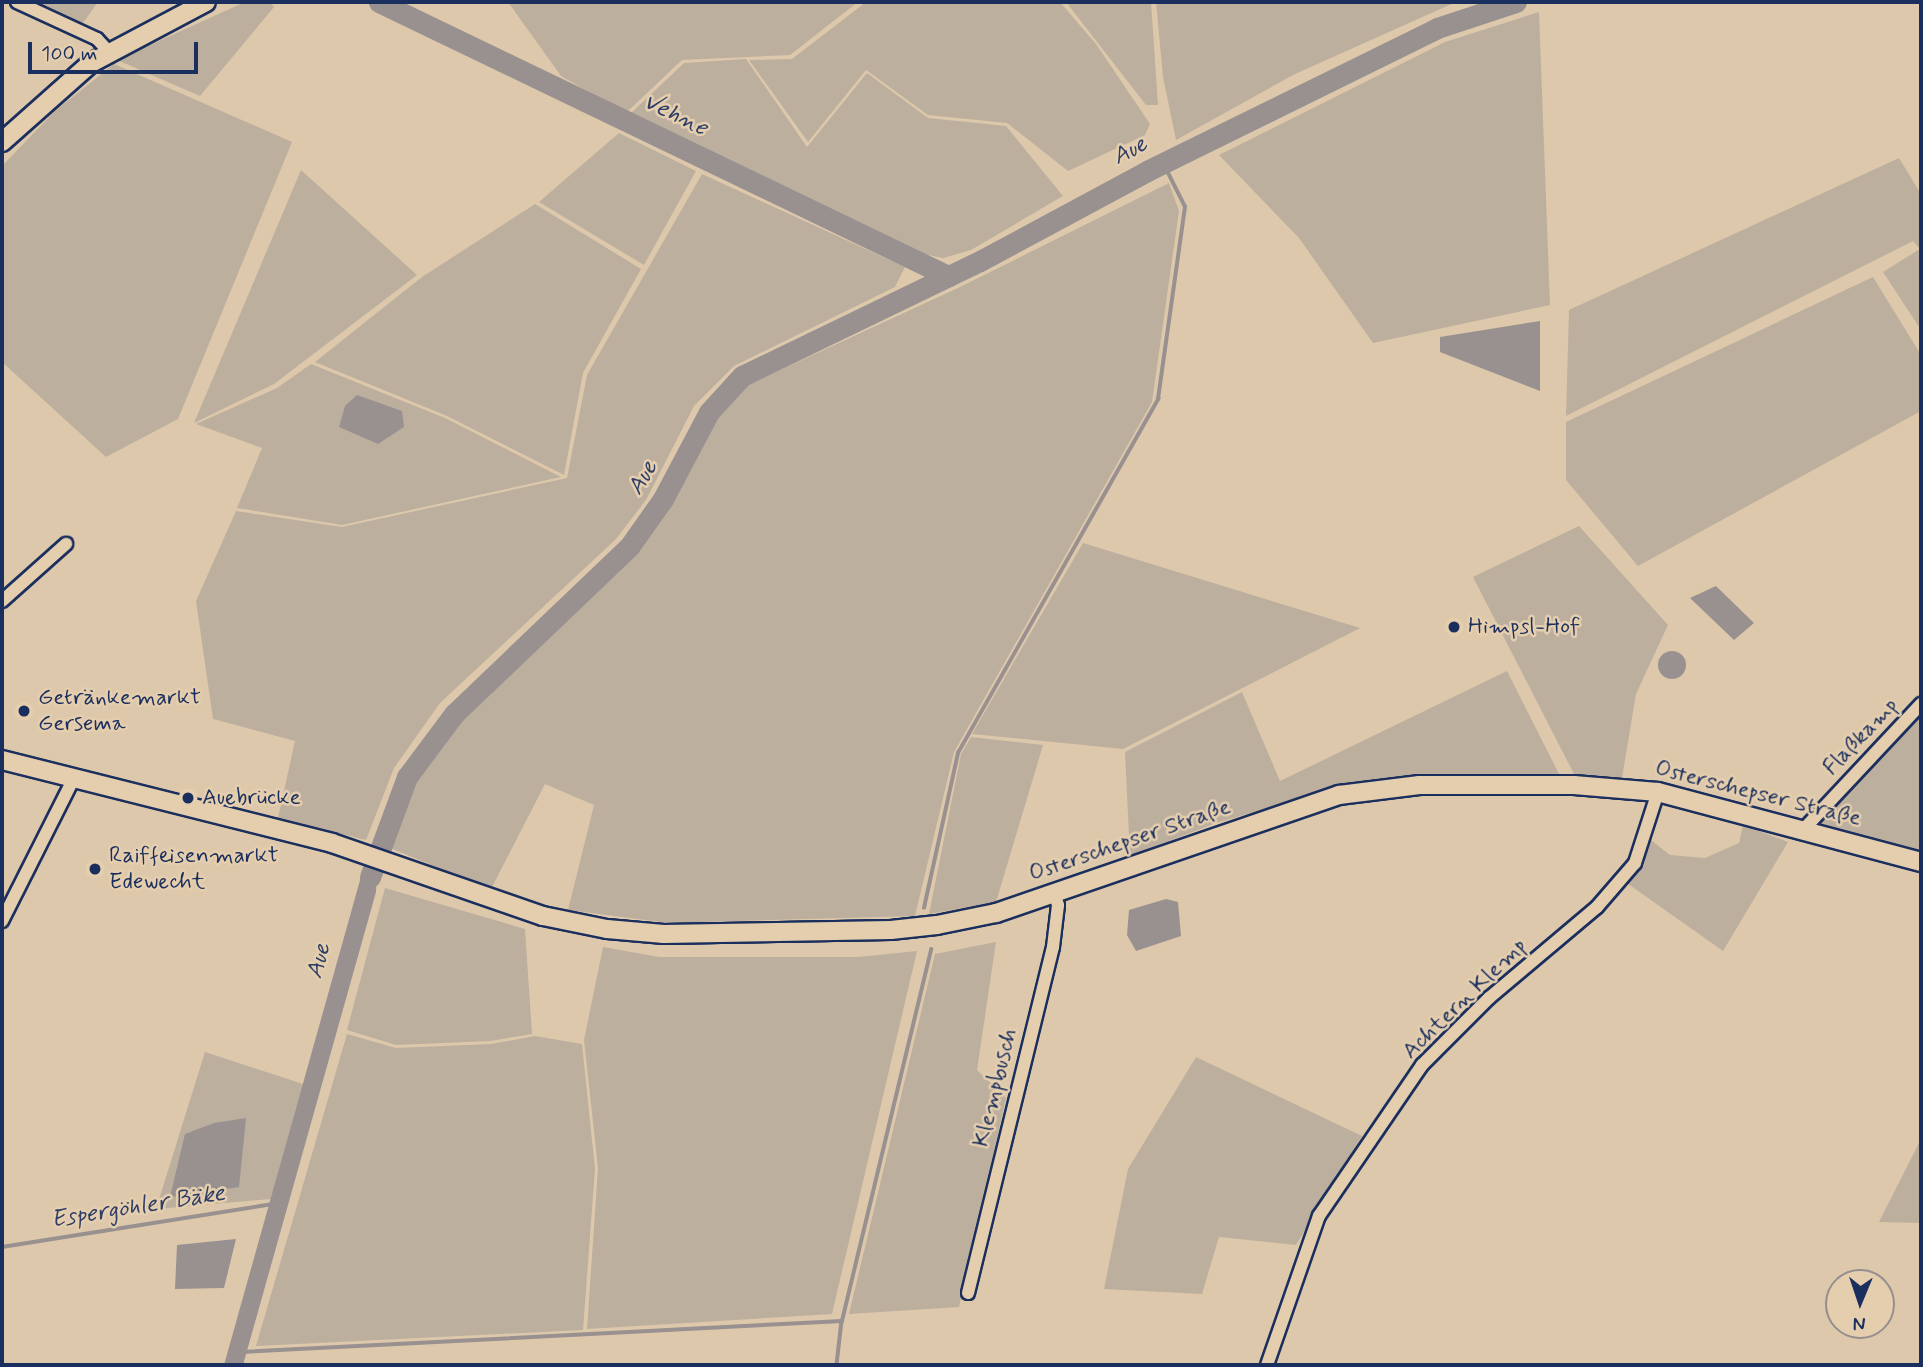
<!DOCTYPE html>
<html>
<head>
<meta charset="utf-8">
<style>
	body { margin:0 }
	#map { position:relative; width:1923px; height:1367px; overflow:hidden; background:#ddc8ab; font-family:Mynerve,sans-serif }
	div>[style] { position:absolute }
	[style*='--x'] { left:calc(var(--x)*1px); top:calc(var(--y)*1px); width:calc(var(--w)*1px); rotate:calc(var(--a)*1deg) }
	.green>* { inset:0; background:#bdaf9e }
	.water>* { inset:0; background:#989190 }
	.round { border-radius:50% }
	.stream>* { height:3.5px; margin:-1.75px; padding:0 1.75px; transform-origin:1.75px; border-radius:1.75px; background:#989190 }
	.river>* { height:21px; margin:-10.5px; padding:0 10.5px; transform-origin:10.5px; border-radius:10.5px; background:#989190 }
	.roads { filter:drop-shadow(2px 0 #1b2f5e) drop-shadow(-2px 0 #1b2f5e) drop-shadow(0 2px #1b2f5e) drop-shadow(0 -2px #1b2f5e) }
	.street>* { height:12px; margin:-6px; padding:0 6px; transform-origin:6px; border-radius:6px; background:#e5ceae }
	.secondary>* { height:18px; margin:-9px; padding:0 9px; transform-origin:9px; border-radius:9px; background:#e5ceae }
	.dots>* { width:19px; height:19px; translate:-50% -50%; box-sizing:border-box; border:4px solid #e5ceae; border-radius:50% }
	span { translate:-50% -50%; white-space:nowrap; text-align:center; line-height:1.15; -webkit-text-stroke:5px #e5ceae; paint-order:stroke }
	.poi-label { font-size:23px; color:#1b2f5e }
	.left { translate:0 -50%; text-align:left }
	.street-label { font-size:23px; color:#1b2f5e }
	.water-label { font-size:24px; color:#2e3e66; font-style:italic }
	.frame { position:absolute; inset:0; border:4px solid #1b2f5e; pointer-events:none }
	.north { position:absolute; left:1825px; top:1269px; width:70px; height:70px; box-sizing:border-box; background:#e5ceae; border:2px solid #948e8e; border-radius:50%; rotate:182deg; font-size:19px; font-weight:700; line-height:28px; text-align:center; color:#1b2f5e }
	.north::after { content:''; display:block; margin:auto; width:24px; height:32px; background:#1b2f5e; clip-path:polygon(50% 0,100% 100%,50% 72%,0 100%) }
	.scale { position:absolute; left:28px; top:42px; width:170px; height:32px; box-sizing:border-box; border:4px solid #1b2f5e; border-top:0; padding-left:9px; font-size:21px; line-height:24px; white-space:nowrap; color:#1b2f5e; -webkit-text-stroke:5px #e5ceae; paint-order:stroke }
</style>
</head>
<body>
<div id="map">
	<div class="green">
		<i style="clip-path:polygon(28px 2px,98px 2px,80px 27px)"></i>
		<i style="clip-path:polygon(245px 2px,270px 2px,274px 7px,200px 96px,117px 60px)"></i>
		<i style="clip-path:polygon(508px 2px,858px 2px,790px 55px,682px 60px,626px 113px,561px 76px)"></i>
		<i style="clip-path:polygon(866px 2px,1060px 2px,1096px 44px,1150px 124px,1145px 135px,1068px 171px,1007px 123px,928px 115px,866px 70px,808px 142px,749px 60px,792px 59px)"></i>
		<i style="clip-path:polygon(1066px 2px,1151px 2px,1158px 105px,1146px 105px)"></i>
		<i style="clip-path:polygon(1156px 2px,1456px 2px,1295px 74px,1176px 140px,1163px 77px)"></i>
		<i style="clip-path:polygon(1539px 12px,1550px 305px,1373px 343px,1299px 238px,1219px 155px,1445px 42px)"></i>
		<i style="clip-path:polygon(746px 59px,807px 147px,867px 73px,928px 118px,1006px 126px,1063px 196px,971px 250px,943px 258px,913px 252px,629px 115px,684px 63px)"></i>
		<i style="clip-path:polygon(114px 64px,292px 142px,178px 419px,106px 457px,2px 362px,2px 166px,55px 111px)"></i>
		<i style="clip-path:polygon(619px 133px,696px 171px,644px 265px,539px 202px)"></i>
		<i style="clip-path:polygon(1899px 158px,1921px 194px,1921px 330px,1883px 272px,1920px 249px,1913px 241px,1566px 416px,1569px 310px)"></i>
		<i style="clip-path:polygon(301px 170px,417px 275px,274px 384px,194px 423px)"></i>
		<i style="clip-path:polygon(702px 174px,905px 267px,895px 287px,734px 366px,694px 406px,646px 500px,616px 539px,440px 703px,394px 768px,366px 840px,278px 818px,295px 741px,213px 719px,196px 601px,236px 511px,342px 527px,567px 478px,587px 375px)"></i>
		<i style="clip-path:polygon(1169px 183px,1179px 211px,1152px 402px,954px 752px,915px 916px,669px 923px,568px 910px,594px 805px,545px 784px,491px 889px,390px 848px,416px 781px,463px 719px,633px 557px,671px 503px,720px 415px,748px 385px,960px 287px)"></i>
		<i style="clip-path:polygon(535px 204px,641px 269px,583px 373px,564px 475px,447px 416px,315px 362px,422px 277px)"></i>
		<i style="clip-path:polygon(1873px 277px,1921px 355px,1921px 411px,1638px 566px,1566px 480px,1566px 422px)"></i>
		<i style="clip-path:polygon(311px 364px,445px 418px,561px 477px,342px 525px,237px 508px,262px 448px,196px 424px,277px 388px)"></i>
		<i style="clip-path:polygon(1579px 526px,1668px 625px,1636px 694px,1622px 778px,1574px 774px,1473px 577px)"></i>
		<i style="clip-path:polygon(1083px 543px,1360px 628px,1123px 749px,972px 734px)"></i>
		<i style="clip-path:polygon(1507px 671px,1560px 776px,1418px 777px,1337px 788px,1216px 823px,1130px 856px,1125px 752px,1242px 692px,1280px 781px)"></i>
		<i style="clip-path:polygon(1921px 713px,1921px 852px,1818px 825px,1908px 726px)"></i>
		<i style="clip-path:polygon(971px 737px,1043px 745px,996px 902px,929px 914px,961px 754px)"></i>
		<i style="clip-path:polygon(1743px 825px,1788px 842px,1723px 951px,1624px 881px,1651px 840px,1670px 855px,1705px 858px,1739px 843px)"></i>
		<i style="clip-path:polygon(385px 888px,525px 929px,532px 1034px,490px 1041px,396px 1045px,347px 1030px)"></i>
		<i style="clip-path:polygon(996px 942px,977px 1070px,1006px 1098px,959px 1307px,849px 1314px,935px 954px)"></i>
		<i style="clip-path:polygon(603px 947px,659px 957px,858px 957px,917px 951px,832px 1314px,587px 1329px,598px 1168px,584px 1040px)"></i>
		<i style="clip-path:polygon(347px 1034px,396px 1048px,491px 1044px,535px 1036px,582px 1044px,595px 1169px,583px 1330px,256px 1346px)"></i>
		<i style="clip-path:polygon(205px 1052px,303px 1084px,271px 1199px,156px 1209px)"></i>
		<i style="clip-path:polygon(1196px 1057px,1362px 1136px,1296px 1245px,1219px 1237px,1202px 1294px,1104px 1289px,1128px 1169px)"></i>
		<i style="clip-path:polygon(1921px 1139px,1921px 1223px,1879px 1222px)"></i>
	</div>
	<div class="water">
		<i style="clip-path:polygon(1540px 321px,1540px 391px,1440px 352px,1440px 337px)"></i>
		<i style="clip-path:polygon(357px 395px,402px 411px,404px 427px,378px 444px,339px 427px,345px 406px)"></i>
		<i style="clip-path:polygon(1716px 586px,1754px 623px,1734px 640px,1690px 598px)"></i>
		<i class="round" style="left:1658px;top:651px;width:28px;height:28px"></i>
		<i style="clip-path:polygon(364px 866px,377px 870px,376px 892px,243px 1365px,224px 1365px)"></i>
		<i style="clip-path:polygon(1166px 899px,1178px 902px,1181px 936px,1136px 951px,1127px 935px,1129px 910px)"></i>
		<i style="clip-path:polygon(246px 1118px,239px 1187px,170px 1197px,185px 1134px,214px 1123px)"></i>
		<i style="clip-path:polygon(236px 1239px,224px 1288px,175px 1289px,177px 1245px)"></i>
	</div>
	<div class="stream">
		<i style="--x:924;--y:908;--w:159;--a:-77.6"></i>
		<i style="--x:958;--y:753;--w:407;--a:-60.5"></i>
		<i style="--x:1158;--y:399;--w:194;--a:-82"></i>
		<i style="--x:1185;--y:207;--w:49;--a:-116.6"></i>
		<i style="--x:2;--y:1247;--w:274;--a:-9"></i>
		<i style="--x:842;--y:1321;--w:382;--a:-76.5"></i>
		<i style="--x:242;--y:1352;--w:601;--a:-2.96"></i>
		<i style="--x:842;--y:1321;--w:44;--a:96.5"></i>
	</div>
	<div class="river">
		<i style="--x:379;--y:2;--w:632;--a:25.71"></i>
		<i style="--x:370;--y:877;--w:107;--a:-69.7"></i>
		<i style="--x:407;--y:777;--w:79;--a:-53.3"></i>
		<i style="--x:454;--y:714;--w:242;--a:-43.7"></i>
		<i style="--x:629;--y:547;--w:59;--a:-54.7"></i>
		<i style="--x:663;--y:499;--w:98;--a:-62.1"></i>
		<i style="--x:709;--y:412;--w:49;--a:-47.5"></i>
		<i style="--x:742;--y:376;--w:264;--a:-25.8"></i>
		<i style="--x:980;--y:261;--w:190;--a:-28.3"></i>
		<i style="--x:1147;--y:171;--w:323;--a:-26.2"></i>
		<i style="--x:1437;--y:28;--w:83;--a:-18.2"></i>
	</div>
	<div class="roads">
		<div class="street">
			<i style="--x:17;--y:2;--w:88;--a:24.8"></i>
			<i style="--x:97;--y:39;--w:18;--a:47"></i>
			<i style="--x:2;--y:601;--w:86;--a:-41.7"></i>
			<i style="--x:1803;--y:830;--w:173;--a:-46.9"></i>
			<i style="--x:2;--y:921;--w:160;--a:-63.3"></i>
			<i style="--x:968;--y:1293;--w:356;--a:-76.2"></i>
			<i style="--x:1053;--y:947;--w:42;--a:-83.2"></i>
			<i style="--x:1058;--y:905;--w:13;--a:-108"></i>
			<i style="--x:1267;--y:1365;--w:158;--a:-70.8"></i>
			<i style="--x:1319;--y:1216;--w:183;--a:-55.7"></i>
			<i style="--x:1422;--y:1065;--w:95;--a:-45"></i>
			<i style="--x:1489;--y:998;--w:141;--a:-40.1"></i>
			<i style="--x:1597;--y:907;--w:58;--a:-49.2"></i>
			<i style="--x:1635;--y:863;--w:75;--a:-72.1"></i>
		</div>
		<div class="secondary">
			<i style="--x:2;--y:142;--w:119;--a:-41.6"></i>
			<i style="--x:91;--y:63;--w:130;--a:-27.9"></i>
			<i style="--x:2;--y:760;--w:340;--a:14.1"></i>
			<i style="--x:332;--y:843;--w:223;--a:19.1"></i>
			<i style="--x:543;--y:916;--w:65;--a:11.5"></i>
			<i style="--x:607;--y:929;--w:57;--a:5"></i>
			<i style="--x:664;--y:934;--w:227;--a:-1"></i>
			<i style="--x:891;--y:930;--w:46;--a:-6.2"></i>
			<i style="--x:937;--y:925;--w:60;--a:-11.5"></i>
			<i style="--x:996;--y:913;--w:363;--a:-19"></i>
			<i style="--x:1339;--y:795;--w:81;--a:-7.1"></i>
			<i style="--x:1419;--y:785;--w:155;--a:0"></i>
			<i style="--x:1574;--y:785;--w:84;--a:4.8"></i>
			<i style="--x:1658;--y:792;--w:272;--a:14.9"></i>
		</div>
	</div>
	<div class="dots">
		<i style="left:1454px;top:627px;background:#1b2f5e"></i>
		<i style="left:24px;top:711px;background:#1b2f5e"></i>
		<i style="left:188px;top:798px;background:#1b2f5e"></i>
		<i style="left:95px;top:869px;background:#1b2f5e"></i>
	</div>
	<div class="poi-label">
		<span class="left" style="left:1468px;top:627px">Himpsl-Hof</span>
		<span class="left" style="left:38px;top:711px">Getränkemarkt<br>Gersema</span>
		<span class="left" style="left:202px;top:798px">Auebrücke</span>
		<span class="left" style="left:109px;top:869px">Raiffeisenmarkt<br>Edewecht</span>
	</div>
	<div class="street-label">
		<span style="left:1861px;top:737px;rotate:-46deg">Flaßkamp</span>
		<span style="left:1758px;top:794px;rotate:14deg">Osterschepser Straße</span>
		<span style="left:1130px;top:841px;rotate:-19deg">Osterschepser Straße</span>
		<span style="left:1465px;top:999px;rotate:-44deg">Achtern Klemp</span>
		<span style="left:996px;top:1088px;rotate:-76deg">Klempbusch</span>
	</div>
	<div class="water-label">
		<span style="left:675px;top:115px;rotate:26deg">Vehne</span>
		<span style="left:1130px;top:151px;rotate:-28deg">Aue</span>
		<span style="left:643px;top:478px;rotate:-59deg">Aue</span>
		<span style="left:319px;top:961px;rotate:-75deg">Aue</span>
		<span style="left:138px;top:1207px;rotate:-9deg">Espergöhler Bäke</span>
	</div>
	<div class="frame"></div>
	<div class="north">N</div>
	<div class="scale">100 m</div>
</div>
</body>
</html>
